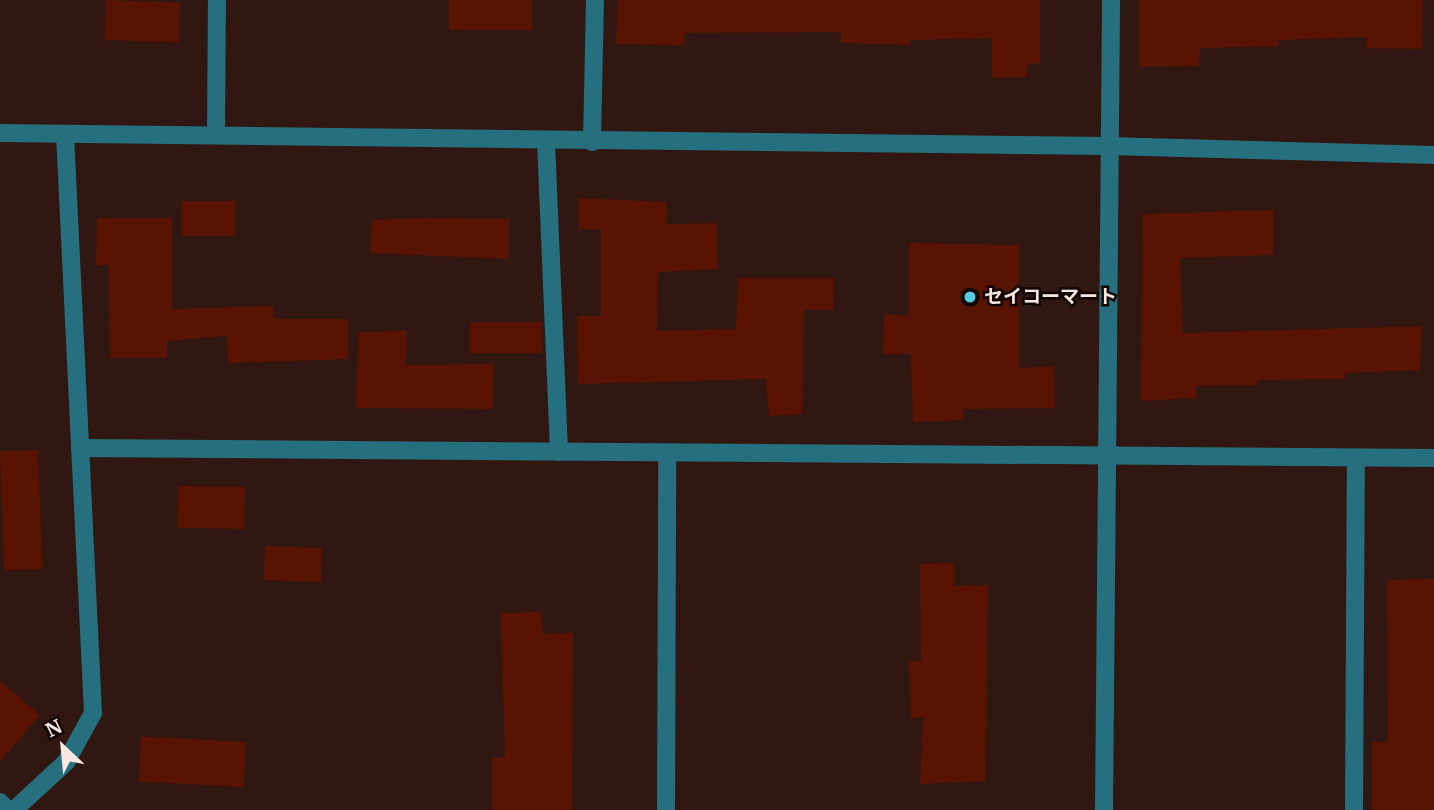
<!DOCTYPE html>
<html>
<head>
<meta charset="utf-8">
<style>
	body { margin:0 }
	#map { position:relative; width:1434px; height:810px; overflow:hidden; background:#301711; font-family:Merriweather,"Noto Sans JP",serif }
	div>[style] { position:absolute }
	[style*='--x'] { left:calc(var(--x)*1px); top:calc(var(--y)*1px); width:calc(var(--w)*1px); rotate:calc(var(--a)*1deg) }
	.building>* { inset:0; background:#591302; transform-origin:0 0 }
	.minor>* { height:18px; margin:-9px; padding:0 9px; transform-origin:9px; border-radius:9px; background:#256f7e }
	.dots>* { width:19px; height:19px; translate:-50% -50%; box-sizing:border-box; border:4px solid #100604; border-radius:50% }
	span { translate:-50% -50%; white-space:nowrap; text-align:center; line-height:1.15; -webkit-text-stroke:5px #100604; paint-order:stroke }
	.poi-label { font-size:19px; color:#f8e6e1; font-weight:700 }
	.left { translate:0 -50%; text-align:left }
	.north { position:absolute; left:28px; top:712px; width:70px; height:70px; -webkit-text-stroke:5px #100604; paint-order:stroke; rotate:334deg; font-size:19px; font-weight:700; line-height:28px; text-align:center; color:#f8e6e1 }
	.north::after { content:''; display:block; margin:auto; width:24px; height:32px; background:#f8e6e1; clip-path:polygon(50% 0,100% 100%,50% 72%,0 100%) }
</style>
</head>
<body>
<div id="map">
	<div class="building">
		<i style="left:106px;top:0;width:74px;height:40px;rotate:2deg"></i>
		<i style="left:449px;top:0;width:83px;height:30px"></i>
		<i style="clip-path:polygon(618px 0,1040px 0,1040px 63px,1027px 65px,1027px 77px,992px 78px,992px 38px,910px 40px,910px 45px,841px 43px,841px 32px,685px 33px,684px 45px,616px 44px)"></i>
		<i style="clip-path:polygon(1139px 0,1423px 0,1422px 49px,1366px 48px,1367px 37px,1279px 40px,1279px 46px,1200px 48px,1199px 66px,1139px 67px)"></i>
		<i style="clip-path:polygon(578px 198px,667px 202px,666px 224px,717px 223px,718px 269px,658px 272px,657px 331px,736px 329px,738px 278px,834px 278px,833px 310px,804px 310px,802px 414px,769px 416px,766px 379px,578px 384px,577px 316px,601px 316px,601px 229px,579px 229px)"></i>
		<i style="left:235px;top:201px;width:35px;height:53px;rotate:90deg"></i>
		<i style="clip-path:polygon(1273px 210px,1273px 255px,1180px 258px,1183px 333px,1422px 326px,1420px 370px,1345px 373px,1345px 379px,1257px 380px,1257px 385px,1196px 386px,1196px 398px,1141px 401px,1143px 214px)"></i>
		<i style="clip-path:polygon(97px 218px,172px 218px,172px 309px,273px 306px,274px 319px,348px 319px,348px 359px,228px 363px,227px 336px,167px 341px,167px 358px,110px 358px,109px 265px,96px 266px)"></i>
		<i style="clip-path:polygon(426px 218px,509px 219px,509px 259px,370px 253px,372px 220px)"></i>
		<i style="clip-path:polygon(909px 243px,1019px 245px,1019px 368px,1054px 366px,1055px 408px,963px 409px,963px 420px,913px 422px,911px 354px,883px 354px,884px 314px,909px 316px)"></i>
		<i style="left:470px;top:322px;width:72px;height:31px"></i>
		<i style="clip-path:polygon(407px 331px,406px 365px,494px 364px,493px 409px,356px 408px,359px 332px)"></i>
		<i style="left:38px;top:450px;width:119px;height:38px;rotate:88deg"></i>
		<i style="left:245px;top:487px;width:42px;height:67px;rotate:91deg"></i>
		<i style="left:265px;top:546px;width:57px;height:34px;rotate:2deg"></i>
		<i style="clip-path:polygon(954px 563px,954px 586px,988px 585px,985px 781px,920px 784px,923px 717px,911px 719px,909px 660px,921px 661px,920px 564px)"></i>
		<i style="clip-path:polygon(1434px 579px,1434px 810px,1372px 810px,1372px 742px,1388px 742px,1387px 580px)"></i>
		<i style="clip-path:polygon(541px 612px,543px 634px,573px 633px,572px 810px,492px 810px,492px 758px,505px 757px,501px 613px)"></i>
		<i style="clip-path:polygon(0 681px,40px 715px,0 761px)"></i>
		<i style="left:246px;top:742px;width:45px;height:105px;rotate:93deg"></i>
	</div>
	<div class="minor">
		<i style="--x:0;--y:133;--w:1108;--a:0.67"></i>
		<i style="--x:1108;--y:146;--w:326;--a:1.6"></i>
		<i style="--x:216;--y:135;--w:135;--a:-89.6"></i>
		<i style="--x:546;--y:141;--w:311;--a:87.6"></i>
		<i style="--x:592;--y:142;--w:142;--a:-88.8"></i>
		<i style="--x:80;--y:448;--w:1354;--a:0.42"></i>
		<i style="--x:0;--y:802;--w:11;--a:49"></i>
		<i style="--x:14;--y:810;--w:71;--a:-42.7"></i>
		<i style="--x:66;--y:762;--w:56;--a:-61.1"></i>
		<i style="--x:93;--y:713;--w:580;--a:-92.77"></i>
		<i style="--x:666;--y:810;--w:357;--a:-89.8"></i>
		<i style="--x:1104;--y:810;--w:810;--a:-89.5"></i>
		<i style="--x:1354;--y:810;--w:352;--a:-89.7"></i>
	</div>
	<div class="dots">
		<i style="left:970px;top:297px;background:#56c9e1"></i>
	</div>
	<div class="poi-label">
		<span class="left" style="left:984px;top:297px">セイコーマート</span>
	</div>
	<div class="north">N</div>
</div>
</body>
</html>
